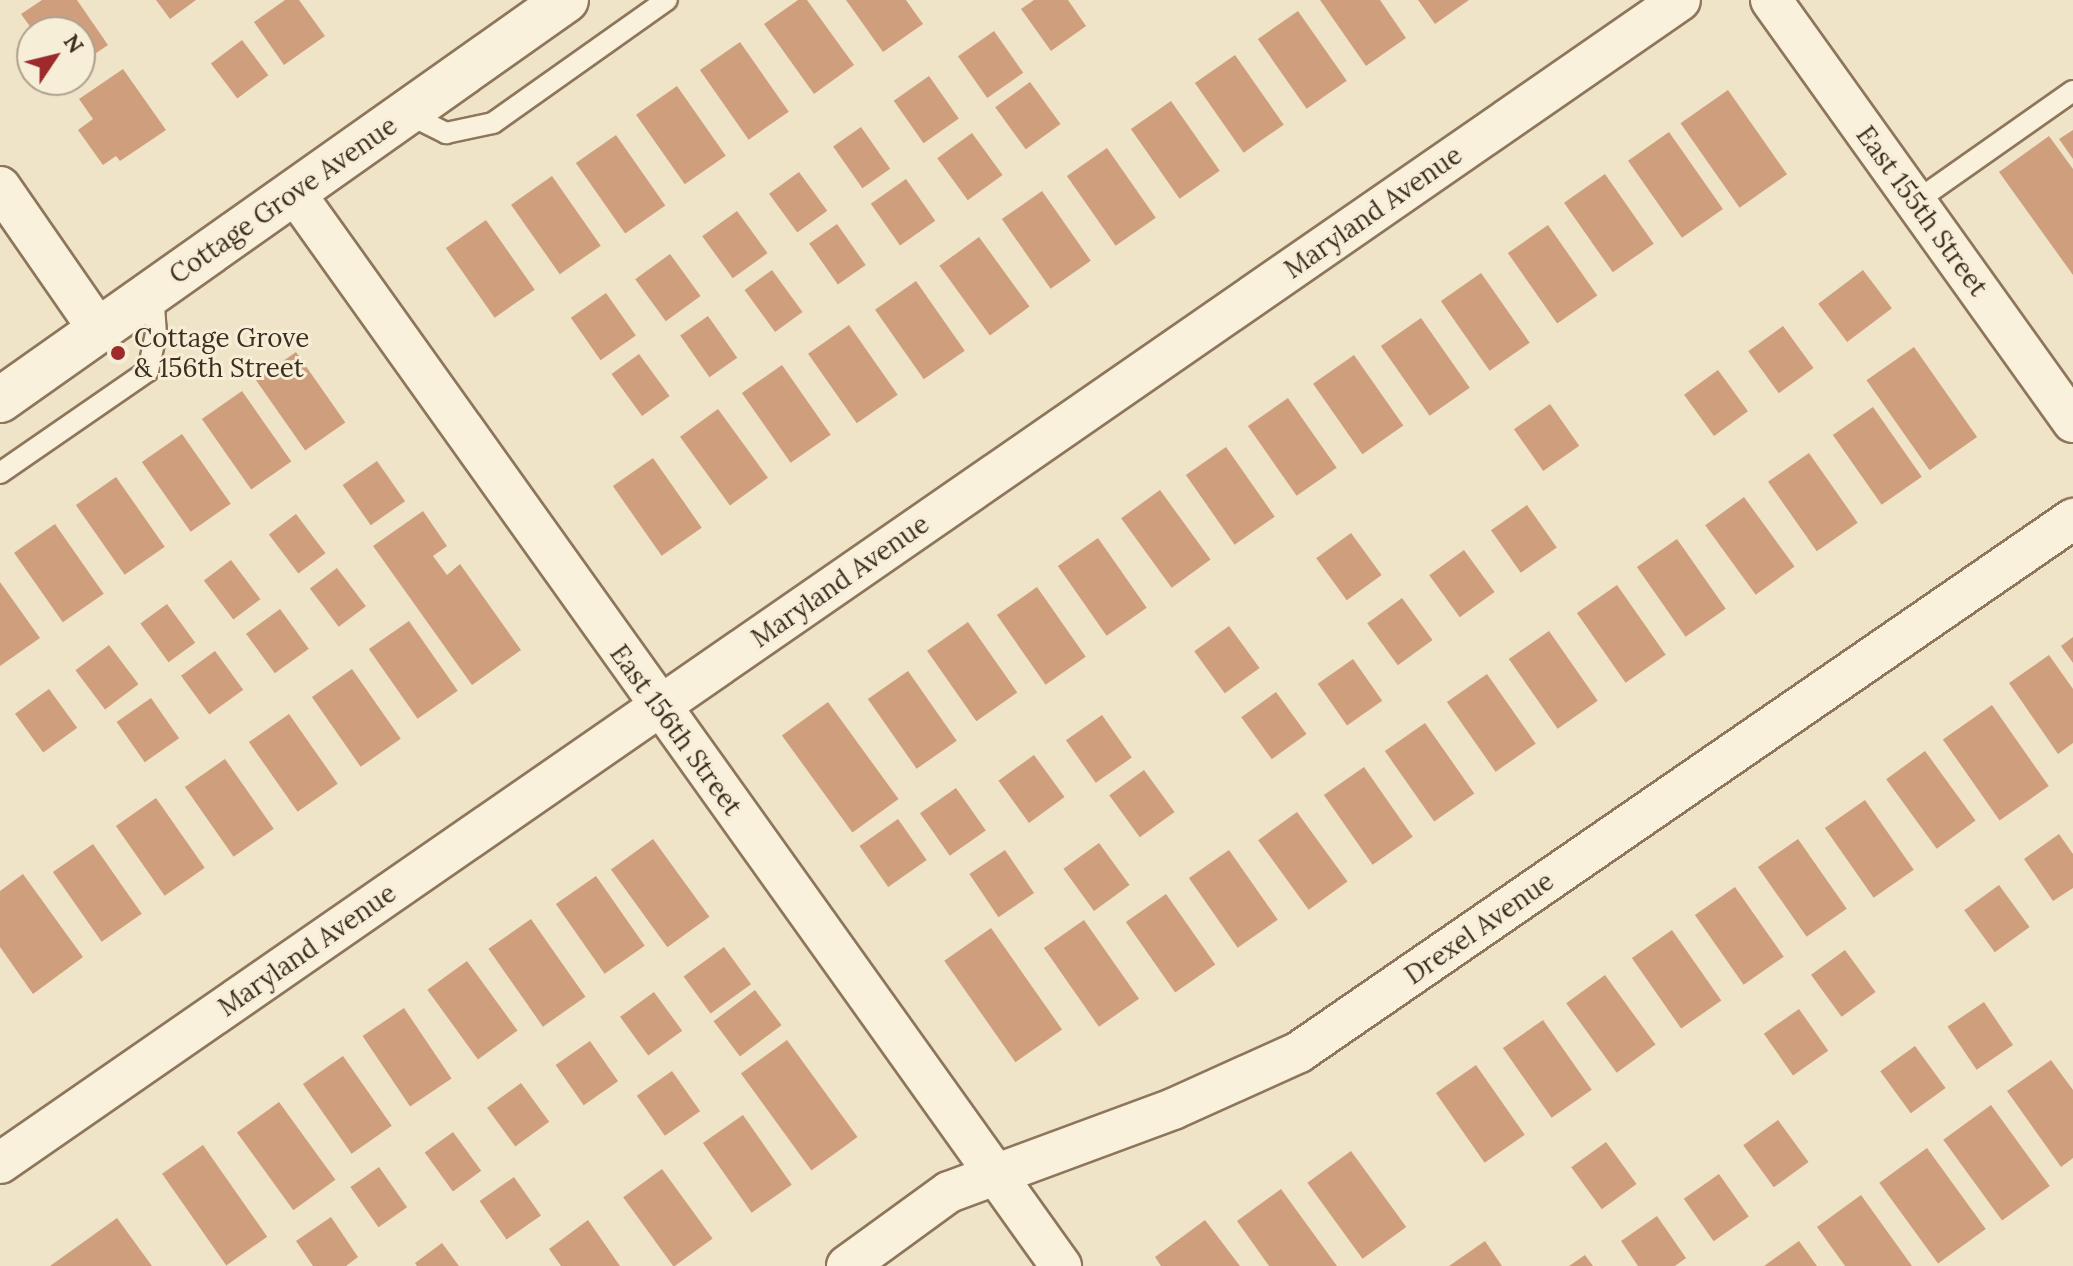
<!DOCTYPE html>
<html>
<head>
<meta charset="utf-8">
<style>
	body { margin:0 }
	#map { position:relative; width:2073px; height:1266px; overflow:hidden; background:#f0e4c8; font-family:Lora,serif }
	div>[style] { position:absolute }
	[style*='--x'] { left:calc(var(--x)*1px); top:calc(var(--y)*1px); width:calc(var(--w)*1px); rotate:calc(var(--a)*1deg) }
	.building>* { inset:0; background:#cf9f7d; transform-origin:0 0 }
	.roads { filter:drop-shadow(2px 0 #8d765c) drop-shadow(-2px 0 #8d765c) drop-shadow(0 2px #8d765c) drop-shadow(0 -2px #8d765c) }
	.lane>* { height:20px; margin:-10px; padding:0 10px; transform-origin:10px; border-radius:10px; background:#faf1dc }
	.street>* { height:40px; margin:-20px; padding:0 20px; transform-origin:20px; border-radius:20px; background:#faf1dc }
	.secondary>* { height:44px; margin:-22px; padding:0 22px; transform-origin:22px; border-radius:22px; background:#faf1dc }
	.dots>* { width:22px; height:22px; translate:-50% -50%; box-sizing:border-box; border:4px solid #f7eed8; border-radius:50% }
	span { translate:-50% -50%; white-space:nowrap; text-align:center; line-height:1.15; -webkit-text-stroke:6px #f7eed8; paint-order:stroke }
	.street-label { font-size:26px; color:#3d2e20 }
	.poi-label { font-size:26px; color:#3d2e20 }
	.left { translate:0 -50%; text-align:left }
	.north { position:absolute; left:16px; top:16px; width:80px; height:80px; box-sizing:border-box; background:#f7eed8; border:2px solid #ada18e; border-radius:50%; rotate:55deg; font-size:22px; font-weight:700; line-height:32px; text-align:center; color:#3d2e20 }
	.north::after { content:''; display:block; margin:auto; width:28px; height:36px; background:#9e2a2b; clip-path:polygon(50% 0,100% 100%,50% 72%,0 100%) }
</style>
</head>
<body>
<div id="map">
	<div class="building">
		<i style="clip-path:polygon(42px 0,77px 0,108px 45px,80px 64px,80px 32px,34px 32px,21px 14px)"></i>
		<i style="clip-path:polygon(156px 0,196px 0,170px 19px)"></i>
		<i style="clip-path:polygon(285px 0,299px 0,325px 36px,284px 65px,254px 22px)"></i>
		<i style="clip-path:polygon(798px 0,807px 0,854px 65px,814px 94px,764px 24px)"></i>
		<i style="clip-path:polygon(846px 0,906px 0,923px 24px,883px 52px)"></i>
		<i style="clip-path:polygon(1034px 0,1068px 0,1086px 26px,1051px 51px,1021px 9px)"></i>
		<i style="clip-path:polygon(1320px 0,1380px 0,1406px 38px,1366px 66px)"></i>
		<i style="clip-path:polygon(1418px 0,1469px 0,1435px 24px)"></i>
		<i style="left:1298px;top:11px;width:85px;height:49px;rotate:55deg"></i>
		<i style="left:994px;top:31px;width:51px;height:44px;rotate:55deg"></i>
		<i style="clip-path:polygon(32px 37px,32px 60px,21px 44px)"></i>
		<i style="left:242px;top:40px;width:44px;height:39px;rotate:53deg"></i>
		<i style="left:740px;top:42px;width:85px;height:49px;rotate:55deg"></i>
		<i style="left:1235px;top:55px;width:85px;height:49px;rotate:55deg"></i>
		<i style="clip-path:polygon(123px 69px,166px 130px,120px 161px,116px 156px,103px 165px,78px 130px,93px 119px,79px 99px)"></i>
		<i style="left:929px;top:76px;width:52px;height:43px;rotate:55deg"></i>
		<i style="left:1030px;top:82px;width:52px;height:43px;rotate:54deg"></i>
		<i style="left:677px;top:86px;width:85px;height:50px;rotate:55deg"></i>
		<i style="left:1728px;top:90px;width:103px;height:58px;rotate:55deg"></i>
		<i style="left:1171px;top:101px;width:85px;height:49px;rotate:55deg"></i>
		<i style="left:861px;top:127px;width:51px;height:34px;rotate:55deg"></i>
		<i style="clip-path:polygon(2073px 130px,2073px 159px,2059px 139px)"></i>
		<i style="left:1669px;top:132px;width:94px;height:50px;rotate:55deg"></i>
		<i style="left:972px;top:133px;width:52px;height:43px;rotate:54deg"></i>
		<i style="left:616px;top:135px;width:86px;height:49px;rotate:55deg"></i>
		<i style="clip-path:polygon(2049px 136px,2073px 169px,2073px 275px,1999px 172px)"></i>
		<i style="left:1107px;top:148px;width:85px;height:49px;rotate:55deg"></i>
		<i style="left:799px;top:172px;width:48px;height:37px;rotate:54deg"></i>
		<i style="left:1605px;top:174px;width:85px;height:50px;rotate:55deg"></i>
		<i style="left:552px;top:176px;width:85px;height:50px;rotate:55deg"></i>
		<i style="left:906px;top:179px;width:51px;height:43px;rotate:55deg"></i>
		<i style="left:1042px;top:191px;width:85px;height:49px;rotate:55deg"></i>
		<i style="left:737px;top:211px;width:52px;height:43px;rotate:54deg"></i>
		<i style="left:486px;top:220px;width:85px;height:49px;rotate:55deg"></i>
		<i style="left:837px;top:224px;width:50px;height:34px;rotate:55deg"></i>
		<i style="left:1548px;top:225px;width:86px;height:49px;rotate:55deg"></i>
		<i style="left:979px;top:237px;width:86px;height:49px;rotate:54deg"></i>
		<i style="left:670px;top:254px;width:52px;height:43px;rotate:54deg"></i>
		<i style="left:772px;top:270px;width:52px;height:34px;rotate:54deg"></i>
		<i style="left:1863px;top:270px;width:48px;height:56px;rotate:53deg"></i>
		<i style="left:1481px;top:273px;width:85px;height:49px;rotate:55deg"></i>
		<i style="left:916px;top:281px;width:85px;height:50px;rotate:55deg"></i>
		<i style="left:606px;top:293px;width:52px;height:43px;rotate:55deg"></i>
		<i style="left:708px;top:316px;width:51px;height:34px;rotate:55deg"></i>
		<i style="left:1421px;top:318px;width:85px;height:49px;rotate:55deg"></i>
		<i style="left:849px;top:325px;width:85px;height:50px;rotate:55deg"></i>
		<i style="left:1783px;top:326px;width:52px;height:43px;rotate:54deg"></i>
		<i style="left:1914px;top:347px;width:110px;height:58px;rotate:55deg"></i>
		<i style="left:296px;top:352px;width:86px;height:49px;rotate:55deg"></i>
		<i style="left:639px;top:354px;width:52px;height:34px;rotate:54deg"></i>
		<i style="left:1354px;top:355px;width:86px;height:50px;rotate:55deg"></i>
		<i style="left:782px;top:365px;width:85px;height:49px;rotate:55deg"></i>
		<i style="left:1718px;top:370px;width:51px;height:42px;rotate:54deg"></i>
		<i style="left:242px;top:391px;width:86px;height:49px;rotate:55deg"></i>
		<i style="left:1288px;top:398px;width:85px;height:49px;rotate:55deg"></i>
		<i style="left:1550px;top:404px;width:51px;height:44px;rotate:55deg"></i>
		<i style="left:1873px;top:407px;width:85px;height:49px;rotate:55deg"></i>
		<i style="left:718px;top:409px;width:85px;height:47px;rotate:54deg"></i>
		<i style="left:182px;top:434px;width:85px;height:49px;rotate:55deg"></i>
		<i style="left:1226px;top:447px;width:85px;height:49px;rotate:55deg"></i>
		<i style="left:1809px;top:453px;width:85px;height:50px;rotate:55deg"></i>
		<i style="left:653px;top:458px;width:85px;height:49px;rotate:55deg"></i>
		<i style="left:377px;top:461px;width:49px;height:42px;rotate:55deg"></i>
		<i style="left:116px;top:477px;width:85px;height:49px;rotate:55deg"></i>
		<i style="left:1160px;top:490px;width:86px;height:48px;rotate:54deg"></i>
		<i style="left:1744px;top:497px;width:86px;height:48px;rotate:54deg"></i>
		<i style="left:1527px;top:505px;width:52px;height:44px;rotate:55deg"></i>
		<i style="clip-path:polygon(423px 511px,447px 546px,433px 556px,447px 575px,460px 564px,521px 650px,472px 685px,373px 546px)"></i>
		<i style="left:296px;top:514px;width:49px;height:34px;rotate:53deg"></i>
		<i style="left:55px;top:524px;width:85px;height:50px;rotate:55deg"></i>
		<i style="left:1351px;top:533px;width:52px;height:43px;rotate:54deg"></i>
		<i style="left:1098px;top:538px;width:85px;height:49px;rotate:55deg"></i>
		<i style="left:1677px;top:539px;width:85px;height:49px;rotate:55deg"></i>
		<i style="left:1464px;top:550px;width:52px;height:43px;rotate:54deg"></i>
		<i style="left:231px;top:560px;width:49px;height:34px;rotate:53deg"></i>
		<i style="left:337px;top:568px;width:48px;height:34px;rotate:53deg"></i>
		<i style="clip-path:polygon(0 582px,40px 638px,0 666px)"></i>
		<i style="left:1617px;top:585px;width:85px;height:49px;rotate:55deg"></i>
		<i style="left:1037px;top:587px;width:85px;height:49px;rotate:55deg"></i>
		<i style="left:1402px;top:598px;width:52px;height:43px;rotate:54deg"></i>
		<i style="left:167px;top:604px;width:48px;height:33px;rotate:54deg"></i>
		<i style="left:280px;top:609px;width:49px;height:42px;rotate:54deg"></i>
		<i style="left:409px;top:621px;width:85px;height:49px;rotate:55deg"></i>
		<i style="left:968px;top:622px;width:86px;height:50px;rotate:55deg"></i>
		<i style="left:1229px;top:626px;width:52px;height:43px;rotate:54deg"></i>
		<i style="left:1549px;top:631px;width:85px;height:49px;rotate:55deg"></i>
		<i style="clip-path:polygon(2073px 637px,2073px 663px,2061px 646px)"></i>
		<i style="left:109px;top:645px;width:49px;height:42px;rotate:53deg"></i>
		<i style="left:215px;top:651px;width:48px;height:42px;rotate:54deg"></i>
		<i style="clip-path:polygon(2049px 655px,2073px 689px,2073px 743px,2058px 754px,2009px 683px)"></i>
		<i style="left:1353px;top:659px;width:51px;height:43px;rotate:55deg"></i>
		<i style="left:352px;top:669px;width:85px;height:49px;rotate:55deg"></i>
		<i style="left:908px;top:671px;width:85px;height:49px;rotate:55deg"></i>
		<i style="left:1487px;top:674px;width:85px;height:49px;rotate:55deg"></i>
		<i style="left:49px;top:689px;width:48px;height:42px;rotate:54deg"></i>
		<i style="left:1276px;top:692px;width:52px;height:43px;rotate:54deg"></i>
		<i style="left:151px;top:698px;width:49px;height:42px;rotate:55deg"></i>
		<i style="left:828px;top:702px;width:120px;height:57px;rotate:54deg"></i>
		<i style="left:1992px;top:705px;width:99px;height:60px;rotate:55deg"></i>
		<i style="left:289px;top:714px;width:85px;height:49px;rotate:55deg"></i>
		<i style="left:1102px;top:715px;width:52px;height:44px;rotate:55deg"></i>
		<i style="left:1425px;top:723px;width:86px;height:49px;rotate:55deg"></i>
		<i style="left:1925px;top:751px;width:86px;height:48px;rotate:54deg"></i>
		<i style="left:1034px;top:755px;width:52px;height:44px;rotate:54deg"></i>
		<i style="left:225px;top:759px;width:85px;height:49px;rotate:55deg"></i>
		<i style="left:1364px;top:767px;width:85px;height:49px;rotate:55deg"></i>
		<i style="left:1144px;top:770px;width:52px;height:43px;rotate:54deg"></i>
		<i style="left:956px;top:788px;width:52px;height:44px;rotate:55deg"></i>
		<i style="left:156px;top:798px;width:85px;height:49px;rotate:55deg"></i>
		<i style="left:1865px;top:800px;width:85px;height:49px;rotate:55deg"></i>
		<i style="left:1297px;top:812px;width:86px;height:48px;rotate:54deg"></i>
		<i style="left:898px;top:819px;width:50px;height:47px;rotate:55deg"></i>
		<i style="clip-path:polygon(2059px 834px,2073px 854px,2073px 888px,2053px 901px,2024px 859px)"></i>
		<i style="left:653px;top:839px;width:96px;height:52px;rotate:54deg"></i>
		<i style="left:1798px;top:839px;width:85px;height:49px;rotate:55deg"></i>
		<i style="left:1099px;top:843px;width:52px;height:44px;rotate:54deg"></i>
		<i style="left:93px;top:844px;width:85px;height:49px;rotate:55deg"></i>
		<i style="left:1005px;top:850px;width:52px;height:43px;rotate:56deg"></i>
		<i style="left:1229px;top:850px;width:85px;height:49px;rotate:55deg"></i>
		<i style="clip-path:polygon(23px 874px,83px 957px,33px 994px,0 947px,0 891px)"></i>
		<i style="left:596px;top:876px;width:85px;height:49px;rotate:55deg"></i>
		<i style="left:1999px;top:885px;width:52px;height:43px;rotate:54deg"></i>
		<i style="left:1735px;top:887px;width:85px;height:49px;rotate:55deg"></i>
		<i style="left:1166px;top:894px;width:86px;height:49px;rotate:55deg"></i>
		<i style="left:531px;top:919px;width:95px;height:52px;rotate:55deg"></i>
		<i style="left:1084px;top:920px;width:96px;height:49px;rotate:55deg"></i>
		<i style="left:991px;top:928px;width:124px;height:57px;rotate:55deg"></i>
		<i style="left:1672px;top:930px;width:86px;height:49px;rotate:55deg"></i>
		<i style="left:724px;top:947px;width:46px;height:50px;rotate:54deg"></i>
		<i style="left:1845px;top:950px;width:52px;height:42px;rotate:54deg"></i>
		<i style="left:467px;top:961px;width:86px;height:49px;rotate:54deg"></i>
		<i style="left:1605px;top:975px;width:86px;height:48px;rotate:54deg"></i>
		<i style="left:755px;top:990px;width:44px;height:52px;rotate:53deg"></i>
		<i style="left:654px;top:992px;width:48px;height:42px;rotate:54deg"></i>
		<i style="left:1984px;top:1002px;width:52px;height:44px;rotate:56deg"></i>
		<i style="left:404px;top:1008px;width:85px;height:50px;rotate:56deg"></i>
		<i style="left:1799px;top:1009px;width:51px;height:43px;rotate:55deg"></i>
		<i style="left:1543px;top:1020px;width:85px;height:49px;rotate:55deg"></i>
		<i style="left:787px;top:1040px;width:120px;height:57px;rotate:54deg"></i>
		<i style="left:590px;top:1041px;width:49px;height:42px;rotate:55deg"></i>
		<i style="left:1915px;top:1046px;width:52px;height:43px;rotate:54deg"></i>
		<i style="left:343px;top:1056px;width:85px;height:49px;rotate:55deg"></i>
		<i style="clip-path:polygon(2051px 1060px,2073px 1090px,2073px 1158px,2061px 1167px,2007px 1091px)"></i>
		<i style="left:1476px;top:1065px;width:85px;height:49px;rotate:55deg"></i>
		<i style="left:672px;top:1071px;width:49px;height:43px;rotate:55deg"></i>
		<i style="left:521px;top:1083px;width:48px;height:42px;rotate:54deg"></i>
		<i style="left:279px;top:1102px;width:96px;height:52px;rotate:54deg"></i>
		<i style="left:1991px;top:1105px;width:100px;height:59px;rotate:54deg"></i>
		<i style="left:743px;top:1115px;width:85px;height:49px;rotate:55deg"></i>
		<i style="left:1778px;top:1120px;width:52px;height:43px;rotate:54deg"></i>
		<i style="left:453px;top:1132px;width:48px;height:35px;rotate:54deg"></i>
		<i style="left:1606px;top:1142px;width:52px;height:43px;rotate:54deg"></i>
		<i style="left:203px;top:1145px;width:112px;height:50px;rotate:55deg"></i>
		<i style="left:1927px;top:1148px;width:100px;height:59px;rotate:54deg"></i>
		<i style="left:1351px;top:1151px;width:94px;height:54px;rotate:54deg"></i>
		<i style="left:379px;top:1167px;width:49px;height:35px;rotate:55deg"></i>
		<i style="left:662px;top:1169px;width:86px;height:48px;rotate:54deg"></i>
		<i style="left:1719px;top:1174px;width:52px;height:43px;rotate:55deg"></i>
		<i style="left:514px;top:1177px;width:47px;height:42px;rotate:55deg"></i>
		<i style="clip-path:polygon(1281px 1189px,1337px 1266px,1269px 1266px,1237px 1221px)"></i>
		<i style="clip-path:polygon(1861px 1195px,1912px 1266px,1845px 1266px,1817px 1227px)"></i>
		<i style="clip-path:polygon(1657px 1216px,1686px 1258px,1675px 1266px,1638px 1266px,1621px 1241px)"></i>
		<i style="clip-path:polygon(331px 1217px,358px 1257px,346px 1266px,313px 1266px,296px 1241px)"></i>
		<i style="clip-path:polygon(117px 1218px,152px 1266px,50px 1266px)"></i>
		<i style="clip-path:polygon(588px 1220px,620px 1266px,561px 1266px,549px 1249px)"></i>
		<i style="clip-path:polygon(1205px 1220px,1240px 1266px,1161px 1266px,1155px 1257px)"></i>
		<i style="clip-path:polygon(1485px 1241px,1502px 1266px,1449px 1266px)"></i>
		<i style="clip-path:polygon(1799px 1241px,1817px 1266px,1764px 1266px)"></i>
		<i style="clip-path:polygon(442px 1243px,459px 1266px,417px 1266px,415px 1263px)"></i>
		<i style="clip-path:polygon(1585px 1255px,1593px 1266px,1569px 1266px)"></i>
	</div>
	<div class="roads">
		<div class="lane">
			<i style="--x:406;--y:113;--w:45;--a:26.6"></i>
			<i style="--x:446;--y:133;--w:48;--a:-12"></i>
			<i style="--x:493;--y:123;--w:213;--a:-35.3"></i>
			<i style="--x:1915;--y:202;--w:193;--a:-35.1"></i>
			<i style="--x:0;--y:473;--w:180;--a:-34.6"></i>
			<i style="--x:148;--y:371;--w:38;--a:-78"></i>
			<i style="--x:156;--y:334;--w:42;--a:-94.1"></i>
		</div>
		<div class="street">
			<i style="--x:1771;--y:0;--w:519;--a:54.41"></i>
			<i style="--x:0;--y:187;--w:174;--a:55.3"></i>
			<i style="--x:294;--y:192;--w:1320;--a:54.47"></i>
			<i style="--x:0;--y:1163;--w:2043;--a:-34.69"></i>
			<i style="--x:847;--y:1266;--w:126;--a:-36"></i>
			<i style="--x:949;--y:1192;--w:239;--a:-20.3"></i>
			<i style="--x:1173;--y:1109;--w:138;--a:-24.3"></i>
			<i style="--x:1299;--y:1052;--w:940;--a:-34.55"></i>
		</div>
		<div class="secondary">
			<i style="--x:0;--y:400;--w:693;--a:-35.25"></i>
		</div>
	</div>
	<div class="dots">
		<i style="left:118px;top:353px;background:#9e2a2b"></i>
	</div>
	<div class="street-label">
		<span style="left:283px;top:200px;rotate:-35deg">Cottage Grove Avenue</span>
		<span style="left:1922px;top:211px;rotate:54deg">East 155th Street</span>
		<span style="left:1373px;top:212px;rotate:-35deg">Maryland Avenue</span>
		<span style="left:840px;top:581px;rotate:-35deg">Maryland Avenue</span>
		<span style="left:676px;top:730px;rotate:54deg">East 156th Street</span>
		<span style="left:1479px;top:928px;rotate:-35deg">Drexel Avenue</span>
		<span style="left:307px;top:950px;rotate:-35deg">Maryland Avenue</span>
	</div>
	<div class="poi-label">
		<span class="left" style="left:134px;top:353px">Cottage Grove<br>&amp; 156th Street</span>
	</div>
	<div class="north">N</div>
</div>
</body>
</html>
